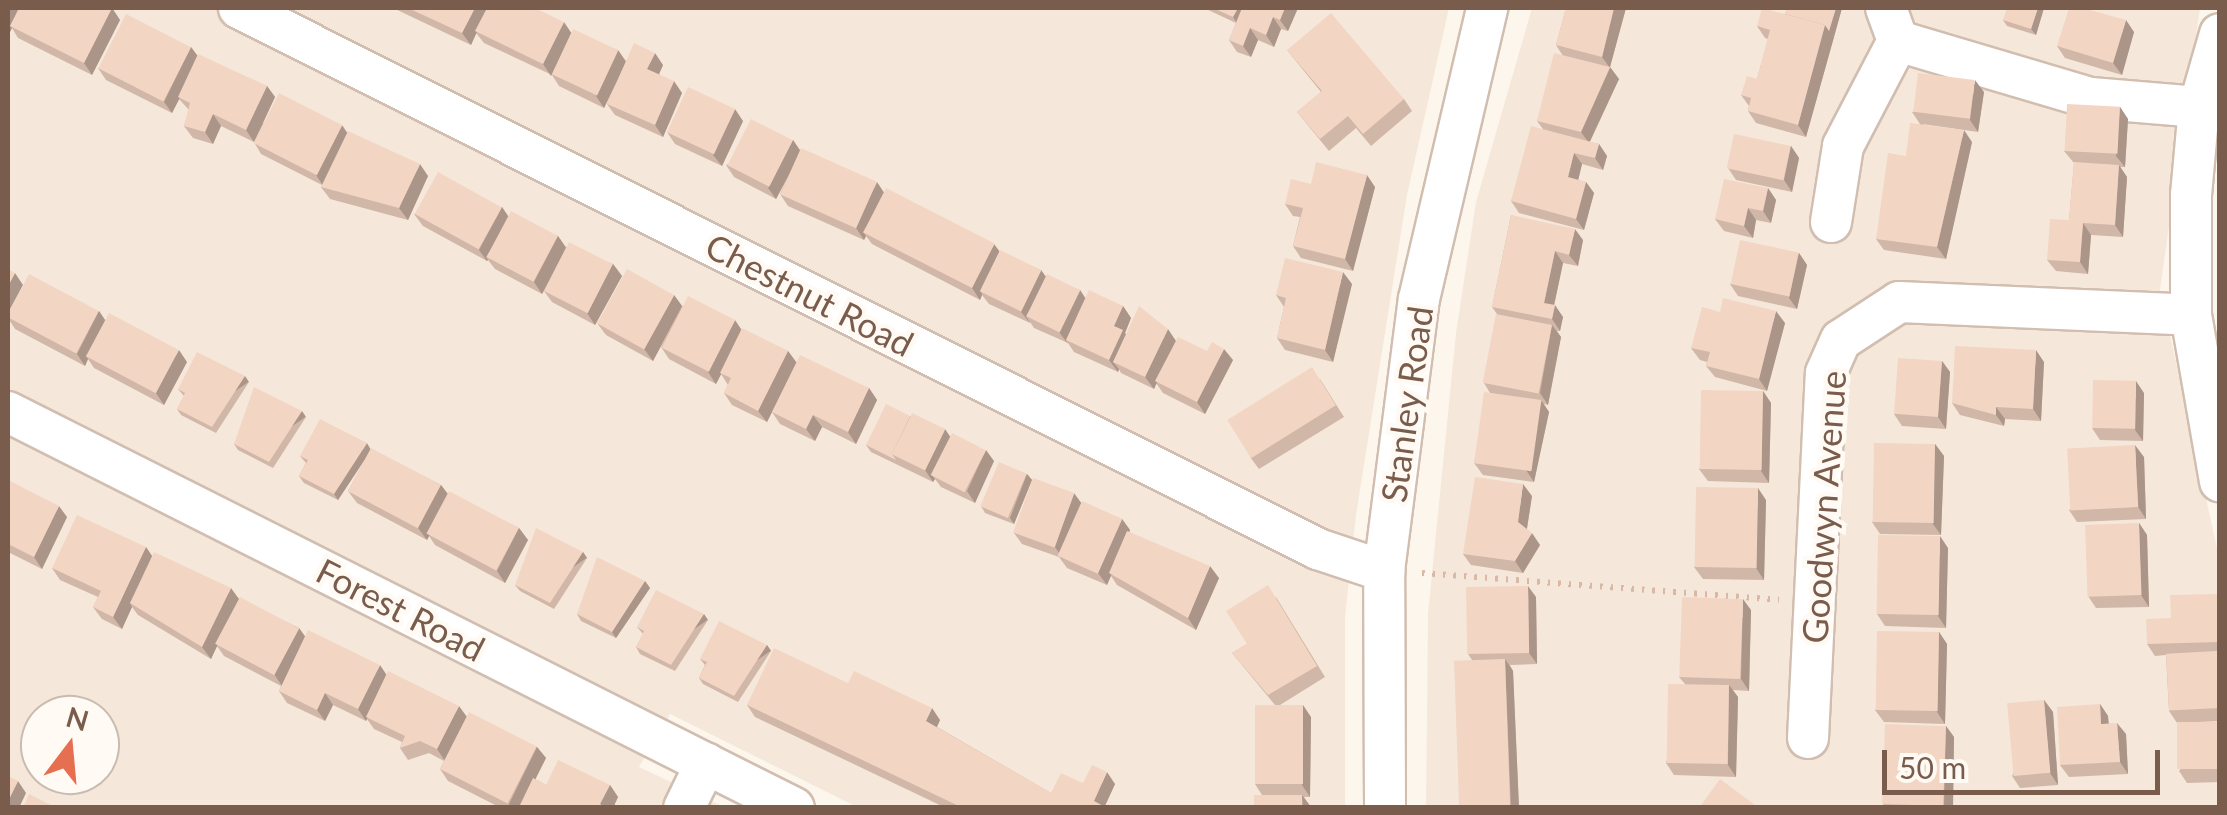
<!DOCTYPE html>
<html>
<head>
<meta charset="utf-8">
<style>
	body { margin:0 }
	#map { position:relative; width:2227px; height:815px; overflow:hidden; background:#fdf6ec; font-family:Lato,sans-serif }
	div>[style] { position:absolute }
	[style*='--x'] { left:calc(var(--x)*1px); top:calc(var(--y)*1px); width:calc(var(--w)*1px); rotate:calc(var(--a)*1deg) }
	.residential>* { inset:0; background:#f5e8da }
	.path>* { height:6px; margin-top:-3px; transform-origin:0; background:repeating-linear-gradient(90deg,#d9b8a5 0 2.5px,transparent 0 10.5px) }
	.roads { filter:drop-shadow(2px 0 #d1beb0) drop-shadow(-2px 0 #d1beb0) drop-shadow(0 2px #d1beb0) drop-shadow(0 -2px #d1beb0) }
	.minor>* { height:40px; margin:-20px; padding:0 20px; transform-origin:20px; border-radius:20px; background:#fff }
	.wall>* { inset:0; background:#d1b7a8 }
	.shaded-wall>* { inset:0; background:#aa9588; transform-origin:0 0 }
	.building>* { inset:0; background:#f3d5c3; transform-origin:0 0 }
	span { translate:-50% -50%; white-space:nowrap; text-align:center; line-height:1.15; -webkit-text-stroke:9px #fffaf3; paint-order:stroke }
	.street-label { font-size:35px; color:#7a5c4d }
	.frame { position:absolute; inset:0; border:10px solid #7a5c4d; pointer-events:none }
	.north { position:absolute; left:20px; top:695px; width:100px; height:100px; box-sizing:border-box; background:#fffaf3; border:2px solid #cabbb1; border-radius:50%; rotate:16deg; font-size:28px; font-weight:700; line-height:40px; text-align:center; color:#7a5c4d }
	.north::after { content:''; display:block; margin:auto; width:35px; height:45px; background:#e76f51; clip-path:polygon(50% 0,100% 100%,50% 72%,0 100%) }
	.scale { position:absolute; left:1882px; top:750px; width:278px; height:45px; box-sizing:border-box; border:5px solid #7a5c4d; border-top:0; padding-left:12px; font-size:30px; line-height:35px; white-space:nowrap; color:#7a5c4d; -webkit-text-stroke:8px #fffaf3; paint-order:stroke }
</style>
</head>
<body>
<div id="map">
	<div class="residential">
		<i style="clip-path:polygon(evenodd,8px 8px,1449px 8px,1407px 195px,1356px 515px,1345px 617px,1345px 807px,857px 807px,670px 714px,639px 767px,724px 807px,8px 807px,8px 8px,40px 715px,100px 715px,100px 775px,40px 775px,40px 715px)"></i>
		<i style="clip-path:polygon(1532px 8px,2200px 8px,2160px 290px,2219px 557px,2219px 807px,1426px 808px,1428px 614px,1456px 333px,1476px 202px)"></i>
	</div>
	<div class="path">
		<i style="--x:1422;--y:573;--w:358;--a:4.3"></i>
	</div>
	<div class="roads">
		<div class="minor">
			<i style="--x:239;--y:8;--w:1207;--a:26.63"></i>
			<i style="--x:1318;--y:549;--w:70;--a:18.4"></i>
			<i style="--x:2220;--y:34;--w:76;--a:106"></i>
			<i style="--x:2199;--y:107;--w:88;--a:95.2"></i>
			<i style="--x:2191;--y:195;--w:120;--a:90"></i>
			<i style="--x:2191;--y:315;--w:169;--a:80.1"></i>
			<i style="--x:1898;--y:41;--w:201;--a:16.5"></i>
			<i style="--x:2091;--y:98;--w:108;--a:4.8"></i>
			<i style="--x:1831;--y:222;--w:77;--a:-81"></i>
			<i style="--x:1843;--y:146;--w:119;--a:-62.4"></i>
			<i style="--x:1898;--y:41;--w:35;--a:-110"></i>
			<i style="--x:8;--y:412;--w:880;--a:26.74"></i>
			<i style="--x:1808;--y:738;--w:365;--a:-87.2"></i>
			<i style="--x:1826;--y:373;--w:36;--a:-66"></i>
			<i style="--x:1841;--y:340;--w:69;--a:-33.2"></i>
			<i style="--x:1899;--y:302;--w:292;--a:2.5"></i>
			<i style="--x:684;--y:808;--w:50;--a:-63.9"></i>
			<i style="--x:1385;--y:808;--w:237;--a:-90.2"></i>
			<i style="--x:1384;--y:571;--w:274;--a:-82.7"></i>
			<i style="--x:1419;--y:299;--w:299;--a:-76.8"></i>
		</div>
	</div>
	<div class="wall">
		<i style="clip-path:polygon(8px 8px,112px 8px,120px 20px,92px 75px,18px 38px,12px 28px,8px 36px)"></i>
		<i style="clip-path:polygon(393px 8px,535px 8px,571px 33px,618px 50px,626px 61px,663px 65px,659px 74px,682px 93px,663px 137px,615px 115px,607px 104px,618px 80px,604px 108px,559px 86px,552px 75px,484px 43px,476px 33px,471px 45px)"></i>
		<i style="clip-path:polygon(1204px 8px,1298px 8px,1288px 31px,1281px 29px,1274px 47px,1258px 40px,1251px 57px,1237px 52px,1229px 40px,1236px 23px)"></i>
		<i style="clip-path:polygon(1566px 8px,1626px 8px,1610px 67px,1619px 79px,1590px 142px,1599px 144px,1607px 156px,1603px 170px,1582px 164px,1578px 180px,1586px 182px,1594px 193px,1584px 230px,1519px 213px,1511px 201px,1543px 129px,1537px 121px,1563px 56px,1556px 45px)"></i>
		<i style="clip-path:polygon(1787px 8px,1842px 8px,1806px 137px,1756px 123px,1748px 111px,1749px 106px,1741px 95px,1757px 79px,1768px 39px,1765px 38px,1757px 26px,1785px 14px)"></i>
		<i style="clip-path:polygon(2044px 8px,2036px 35px,2007px 26px,2003px 20px)"></i>
		<i style="clip-path:polygon(2134px 32px,2122px 75px,2065px 58px,2057px 46px)"></i>
		<i style="clip-path:polygon(191px 47px,197px 56px,267px 86px,275px 97px,263px 123px,347px 132px,428px 176px,408px 220px,330px 199px,321px 187px,322px 185px,261px 154px,254px 142px,221px 126px,213px 144px,193px 138px,184px 126px,189px 110px,179px 99px,172px 113px,106px 80px,98px 68px)"></i>
		<i style="clip-path:polygon(1287px 50px,1404px 99px,1412px 111px,1371px 146px,1356px 128px,1329px 151px,1297px 112px,1321px 92px)"></i>
		<i style="clip-path:polygon(1984px 92px,1978px 132px,1922px 124px,1972px 142px,1946px 259px,1884px 250px,1876px 239px,1920px 124px,1912px 112px)"></i>
		<i style="clip-path:polygon(2120px 107px,2128px 119px,2125px 167px,2120px 167px,2127px 177px,2123px 237px,2091px 235px,2088px 274px,2056px 271px,2047px 260px,2069px 220px,2074px 163px,2064px 151px)"></i>
		<i style="clip-path:polygon(743px 121px,722px 166px,675px 144px,667px 132px)"></i>
		<i style="clip-path:polygon(793px 140px,800px 150px,999px 252px,1041px 270px,1045px 276px,1080px 290px,1085px 298px,1123px 306px,1131px 318px,1125px 333px,1126px 334px,1176px 341px,1233px 360px,1205px 414px,1163px 393px,1156px 383px,1154px 389px,1121px 373px,1119px 369px,1118px 372px,1074px 352px,1068px 343px,1034px 328px,1030px 322px,1030px 323px,989px 304px,982px 295px,980px 300px,872px 244px,866px 236px,864px 240px,788px 206px,780px 194px,788px 177px,776px 199px,734px 177px,726px 165px)"></i>
		<i style="clip-path:polygon(1791px 146px,1799px 158px,1792px 192px,1736px 180px,1728px 168px)"></i>
		<i style="clip-path:polygon(1311px 184px,1375px 187px,1353px 271px,1301px 258px,1293px 246px,1300px 217px,1293px 216px,1285px 204px)"></i>
		<i style="clip-path:polygon(1768px 188px,1776px 200px,1771px 223px,1756px 220px,1753px 238px,1724px 231px,1715px 219px)"></i>
		<i style="clip-path:polygon(502px 207px,508px 216px,558px 236px,566px 247px,613px 264px,622px 276px,595px 325px,552px 302px,544px 291px,542px 294px,495px 269px,488px 260px,487px 261px,423px 226px,414px 214px)"></i>
		<i style="clip-path:polygon(1511px 215px,1583px 240px,1578px 266px,1563px 263px,1554px 305px,1563px 317px,1560px 331px,1557px 331px,1561px 337px,1548px 405px,1544px 404px,1549px 412px,1534px 482px,1483px 475px,1474px 463px,1490px 393px,1484px 383px,1497px 314px,1492px 307px)"></i>
		<i style="clip-path:polygon(1799px 253px,1807px 265px,1797px 309px,1738px 296px,1730px 284px)"></i>
		<i style="clip-path:polygon(1352px 284px,1333px 362px,1285px 350px,1277px 338px,1284px 307px,1276px 295px)"></i>
		<i style="clip-path:polygon(674px 295px,682px 306px,741px 330px,788px 351px,796px 363px,869px 388px,877px 400px,856px 444px,822px 427px,815px 441px,780px 424px,772px 412px,778px 399px,767px 422px,732px 405px,724px 393px,728px 385px,721px 374px,716px 384px,669px 359px,661px 347px,681px 309px,653px 361px,606px 335px,597px 323px)"></i>
		<i style="clip-path:polygon(99px 311px,105px 320px,187px 362px,164px 405px,94px 368px,88px 359px,85px 366px,15px 329px,8px 318px)"></i>
		<i style="clip-path:polygon(1720px 312px,1785px 323px,1767px 391px,1715px 377px,1706px 366px,1707px 362px,1700px 360px,1691px 348px)"></i>
		<i style="clip-path:polygon(1942px 361px,1950px 372px,1946px 429px,1902px 426px,1894px 414px)"></i>
		<i style="clip-path:polygon(2044px 362px,2041px 421px,2005px 419px,2004px 426px,1960px 415px,1952px 403px)"></i>
		<i style="clip-path:polygon(1320px 379px,1344px 417px,1259px 469px,1250px 457px)"></i>
		<i style="clip-path:polygon(249px 382px,216px 433px,181px 415px,177px 409px,184px 396px,178px 389px)"></i>
		<i style="clip-path:polygon(1763px 391px,1771px 403px,1769px 483px,1708px 481px,1699px 469px)"></i>
		<i style="clip-path:polygon(2144px 393px,2143px 441px,2100px 440px,2092px 428px)"></i>
		<i style="clip-path:polygon(910px 416px,945px 429px,950px 437px,994px 461px,975px 503px,941px 487px,935px 479px,933px 482px,871px 452px,866px 445px)"></i>
		<i style="clip-path:polygon(306px 417px,273px 468px,238px 450px,234px 444px)"></i>
		<i style="clip-path:polygon(1935px 444px,1944px 456px,1941px 535px,1880px 534px,1872px 522px)"></i>
		<i style="clip-path:polygon(371px 449px,441px 485px,448px 494px,519px 528px,528px 540px,505px 583px,435px 545px,429px 536px,427px 540px,357px 503px,348px 491px,366px 458px,338px 500px,304px 483px,299px 476px,306px 463px,300px 456px)"></i>
		<i style="clip-path:polygon(2144px 457px,2146px 519px,2077px 522px,2069px 510px)"></i>
		<i style="clip-path:polygon(1027px 474px,1032px 480px,1014px 524px,985px 513px,981px 506px)"></i>
		<i style="clip-path:polygon(8px 480px,67px 517px,42px 569px,8px 552px)"></i>
		<i style="clip-path:polygon(1532px 496px,1527px 529px,1540px 545px,1523px 573px,1471px 565px,1463px 554px)"></i>
		<i style="clip-path:polygon(1766px 500px,1764px 580px,1703px 579px,1694px 567px)"></i>
		<i style="clip-path:polygon(1081px 503px,1122px 519px,1130px 530px,1129px 532px,1219px 578px,1196px 630px,1117px 585px,1111px 576px,1107px 585px,1067px 568px,1059px 557px,1022px 544px,1014px 533px)"></i>
		<i style="clip-path:polygon(2139px 523px,2147px 535px,2149px 607px,2096px 608px,2088px 596px)"></i>
		<i style="clip-path:polygon(146px 547px,152px 556px,299px 628px,305px 637px,387px 675px,467px 717px,537px 747px,546px 758px,535px 779px,546px 785px,610px 785px,618px 797px,613px 808px,501px 808px,448px 781px,440px 769px,444px 761px,429px 753px,408px 760px,400px 748px,402px 742px,374px 729px,367px 719px,366px 721px,333px 705px,325px 721px,287px 703px,279px 691px,281px 686px,224px 656px,217px 646px,211px 659px,138px 615px,132px 607px,122px 629px,102px 619px,93px 607px,98px 597px,60px 580px,52px 568px)"></i>
		<i style="clip-path:polygon(1948px 548px,1946px 628px,1885px 626px,1877px 614px)"></i>
		<i style="clip-path:polygon(583px 552px,587px 558px,554px 609px,520px 591px,515px 585px)"></i>
		<i style="clip-path:polygon(645px 581px,650px 588px,616px 638px,581px 621px,577px 614px)"></i>
		<i style="clip-path:polygon(2220px 595px,2220px 721px,2177px 723px,2169px 711px,2166px 655px,2155px 656px,2147px 644px,2171px 618px)"></i>
		<i style="clip-path:polygon(1276px 597px,1325px 677px,1280px 705px,1311px 717px,1310px 797px,1304px 797px,1311px 808px,1262px 795px,1255px 784px,1275px 705px,1232px 653px,1247px 644px)"></i>
		<i style="clip-path:polygon(1536px 597px,1537px 664px,1510px 665px,1513px 671px,1519px 808px,1459px 808px,1472px 660px,1468px 654px)"></i>
		<i style="clip-path:polygon(1751px 610px,1749px 691px,1733px 690px,1738px 697px,1736px 777px,1674px 775px,1666px 763px,1685px 684px,1679px 677px)"></i>
		<i style="clip-path:polygon(708px 620px,675px 671px,640px 654px,636px 647px,643px 634px,637px 627px)"></i>
		<i style="clip-path:polygon(1939px 632px,1947px 644px,1945px 724px,1884px 722px,1875px 710px)"></i>
		<i style="clip-path:polygon(767px 645px,771px 651px,738px 702px,703px 684px,699px 678px,705px 665px,700px 659px)"></i>
		<i style="clip-path:polygon(848px 683px,940px 720px,937px 727px,1051px 793px,1083px 783px,1115px 784px,1105px 806px,1107px 808px,946px 808px,755px 717px,747px 705px)"></i>
		<i style="clip-path:polygon(2044px 700px,2053px 712px,2058px 785px,2020px 788px,2012px 776px)"></i>
		<i style="clip-path:polygon(2100px 704px,2108px 716px,2109px 723px,2126px 734px,2128px 774px,2069px 777px,2060px 765px)"></i>
		<i style="clip-path:polygon(2220px 722px,2220px 782px,2187px 783px,2179px 771px)"></i>
		<i style="clip-path:polygon(1946px 726px,1954px 737px,1953px 808px,1885px 808px,1883px 804px)"></i>
	</div>
	<div class="shaded-wall">
		<i style="clip-path:polygon(9px 8px,23px 8px,10px 26px,12px 28px,8px 36px)"></i>
		<i style="clip-path:polygon(112px 8px,120px 20px,92px 75px,84px 63px)"></i>
		<i style="clip-path:polygon(475px 8px,488px 8px,471px 45px,462px 33px)"></i>
		<i style="clip-path:polygon(1238px 8px,1245px 8px,1237px 23px,1233px 17px)"></i>
		<i style="clip-path:polygon(1285px 8px,1298px 8px,1288px 31px,1280px 20px)"></i>
		<i style="clip-path:polygon(1614px 8px,1626px 8px,1610px 67px,1619px 79px,1589px 143px,1581px 132px,1610px 68px,1602px 57px)"></i>
		<i style="clip-path:polygon(1836px 8px,1842px 8px,1834px 37px,1829px 31px)"></i>
		<i style="clip-path:polygon(2038px 8px,2044px 8px,2036px 35px,2031px 29px)"></i>
		<i style="clip-path:polygon(1273px 17px,1281px 29px,1274px 47px,1266px 35px)"></i>
		<i style="clip-path:polygon(2126px 20px,2134px 32px,2122px 75px,2113px 63px)"></i>
		<i style="clip-path:polygon(564px 22px,572px 34px,551px 76px,543px 64px)"></i>
		<i style="clip-path:polygon(1825px 25px,1834px 37px,1806px 137px,1798px 125px)"></i>
		<i style="clip-path:polygon(1250px 28px,1258px 40px,1251px 57px,1243px 46px)"></i>
		<i style="clip-path:polygon(191px 47px,200px 59px,172px 113px,164px 102px)"></i>
		<i style="clip-path:polygon(618px 50px,626px 62px,604px 108px,596px 96px)"></i>
		<i style="clip-path:polygon(655px 53px,663px 65px,656px 81px,647px 69px)"></i>
		<i style="clip-path:polygon(1975px 80px,1984px 92px,1978px 132px,1970px 120px)"></i>
		<i style="clip-path:polygon(674px 81px,682px 93px,663px 137px,655px 125px)"></i>
		<i style="clip-path:polygon(267px 86px,275px 97px,254px 142px,246px 130px)"></i>
		<i style="clip-path:polygon(2120px 107px,2128px 119px,2125px 167px,2116px 156px)"></i>
		<i style="clip-path:polygon(735px 109px,743px 121px,722px 166px,713px 155px)"></i>
		<i style="clip-path:polygon(213px 114px,221px 126px,213px 144px,205px 132px)"></i>
		<i style="clip-path:polygon(342px 125px,350px 137px,324px 187px,316px 175px)"></i>
		<i style="clip-path:polygon(1964px 130px,1972px 142px,1946px 259px,1937px 247px)"></i>
		<i style="clip-path:polygon(793px 140px,801px 152px,776px 199px,768px 188px)"></i>
		<i style="clip-path:polygon(1599px 144px,1607px 156px,1603px 170px,1595px 158px)"></i>
		<i style="clip-path:polygon(1791px 146px,1799px 158px,1792px 192px,1784px 180px)"></i>
		<i style="clip-path:polygon(1574px 153px,1582px 164px,1576px 189px,1568px 177px)"></i>
		<i style="clip-path:polygon(420px 164px,428px 176px,408px 220px,399px 208px)"></i>
		<i style="clip-path:polygon(2119px 165px,2127px 177px,2123px 237px,2115px 225px)"></i>
		<i style="clip-path:polygon(1367px 175px,1375px 187px,1353px 271px,1345px 259px)"></i>
		<i style="clip-path:polygon(877px 182px,885px 194px,863px 232px,866px 236px,864px 240px,856px 228px)"></i>
		<i style="clip-path:polygon(1586px 182px,1594px 193px,1584px 230px,1576px 219px)"></i>
		<i style="clip-path:polygon(1768px 188px,1776px 200px,1771px 223px,1763px 211px)"></i>
		<i style="clip-path:polygon(502px 207px,510px 219px,486px 257px,488px 260px,487px 261px,479px 250px)"></i>
		<i style="clip-path:polygon(1748px 208px,1756px 220px,1753px 238px,1744px 226px)"></i>
		<i style="clip-path:polygon(2083px 223px,2091px 235px,2088px 274px,2080px 262px)"></i>
		<i style="clip-path:polygon(1575px 229px,1583px 240px,1578px 266px,1569px 255px)"></i>
		<i style="clip-path:polygon(558px 236px,566px 248px,542px 294px,534px 282px)"></i>
		<i style="clip-path:polygon(994px 244px,1003px 256px,981px 292px,982px 295px,980px 300px,972px 288px)"></i>
		<i style="clip-path:polygon(1555px 251px,1563px 263px,1552px 315px,1544px 303px)"></i>
		<i style="clip-path:polygon(1799px 253px,1807px 265px,1797px 309px,1789px 298px)"></i>
		<i style="clip-path:polygon(613px 264px,622px 276px,595px 325px,587px 313px)"></i>
		<i style="clip-path:polygon(1041px 270px,1049px 281px,1026px 316px,1030px 323px,1021px 312px)"></i>
		<i style="clip-path:polygon(1343px 272px,1352px 284px,1333px 362px,1325px 350px)"></i>
		<i style="clip-path:polygon(15px 273px,23px 285px,8px 313px,8px 286px)"></i>
		<i style="clip-path:polygon(1080px 290px,1088px 302px,1066px 340px,1068px 344px,1059px 332px)"></i>
		<i style="clip-path:polygon(674px 295px,682px 306px,653px 361px,644px 349px)"></i>
		<i style="clip-path:polygon(1555px 305px,1563px 317px,1560px 331px,1552px 319px)"></i>
		<i style="clip-path:polygon(1123px 306px,1131px 318px,1125px 333px,1131px 342px,1113px 362px,1119px 369px,1118px 372px,1109px 360px,1114px 326px)"></i>
		<i style="clip-path:polygon(99px 311px,107px 323px,86px 356px,88px 359px,85px 366px,77px 354px)"></i>
		<i style="clip-path:polygon(1776px 311px,1785px 323px,1767px 391px,1759px 379px)"></i>
		<i style="clip-path:polygon(735px 320px,743px 332px,716px 384px,708px 372px)"></i>
		<i style="clip-path:polygon(1552px 325px,1561px 337px,1548px 405px,1540px 393px)"></i>
		<i style="clip-path:polygon(1168px 329px,1176px 341px,1154px 389px,1145px 377px)"></i>
		<i style="clip-path:polygon(1224px 349px,1233px 360px,1205px 414px,1197px 402px)"></i>
		<i style="clip-path:polygon(179px 350px,187px 362px,164px 405px,156px 393px)"></i>
		<i style="clip-path:polygon(2036px 350px,2044px 362px,2041px 421px,2033px 409px)"></i>
		<i style="clip-path:polygon(788px 351px,797px 363px,767px 422px,758px 411px)"></i>
		<i style="clip-path:polygon(1942px 361px,1950px 372px,1946px 429px,1938px 417px)"></i>
		<i style="left:245px;top:376px;width:7px;height:61px;rotate:56deg"></i>
		<i style="clip-path:polygon(2136px 381px,2144px 393px,2143px 441px,2135px 430px)"></i>
		<i style="clip-path:polygon(869px 388px,877px 400px,856px 444px,848px 432px)"></i>
		<i style="clip-path:polygon(1763px 391px,1771px 403px,1769px 483px,1761px 471px)"></i>
		<i style="clip-path:polygon(1541px 400px,1549px 412px,1534px 482px,1526px 470px)"></i>
		<i style="clip-path:polygon(1996px 407px,2005px 419px,2004px 426px,1996px 415px)"></i>
		<i style="left:302px;top:411px;width:7px;height:61px;rotate:56deg"></i>
		<i style="clip-path:polygon(813px 415px,822px 427px,815px 441px,806px 429px)"></i>
		<i style="clip-path:polygon(945px 429px,953px 441px,932px 475px,935px 479px,933px 482px,925px 470px)"></i>
		<i style="clip-path:polygon(367px 443px,371px 450px,338px 500px,334px 494px)"></i>
		<i style="clip-path:polygon(1935px 444px,1944px 456px,1941px 535px,1933px 524px)"></i>
		<i style="clip-path:polygon(2135px 445px,2144px 457px,2146px 519px,2138px 507px)"></i>
		<i style="clip-path:polygon(986px 450px,994px 461px,975px 503px,967px 491px)"></i>
		<i style="clip-path:polygon(1027px 474px,1032px 480px,1014px 524px,1010px 518px)"></i>
		<i style="clip-path:polygon(1523px 484px,1532px 496px,1526px 534px,1518px 522px)"></i>
		<i style="clip-path:polygon(441px 485px,450px 497px,427px 540px,418px 528px)"></i>
		<i style="clip-path:polygon(1758px 488px,1766px 500px,1764px 580px,1756px 568px)"></i>
		<i style="clip-path:polygon(1074px 493px,1082px 504px,1063px 559px,1055px 547px)"></i>
		<i style="clip-path:polygon(59px 506px,67px 517px,42px 569px,34px 557px)"></i>
		<i style="clip-path:polygon(1122px 519px,1130px 530px,1107px 585px,1098px 573px)"></i>
		<i style="clip-path:polygon(2139px 523px,2147px 535px,2149px 607px,2141px 595px)"></i>
		<i style="clip-path:polygon(519px 528px,528px 540px,505px 583px,497px 571px)"></i>
		<i style="clip-path:polygon(1532px 533px,1540px 545px,1523px 573px,1515px 561px)"></i>
		<i style="clip-path:polygon(1940px 536px,1948px 548px,1946px 628px,1938px 616px)"></i>
		<i style="clip-path:polygon(146px 547px,154px 559px,130px 603px,132px 607px,122px 629px,113px 617px)"></i>
		<i style="left:583px;top:552px;width:7px;height:61px;rotate:56deg"></i>
		<i style="clip-path:polygon(1210px 566px,1219px 578px,1196px 630px,1188px 618px)"></i>
		<i style="clip-path:polygon(645px 581px,650px 588px,616px 638px,612px 632px)"></i>
		<i style="clip-path:polygon(1528px 586px,1536px 597px,1537px 664px,1529px 653px)"></i>
		<i style="clip-path:polygon(231px 588px,239px 599px,211px 659px,202px 647px)"></i>
		<i style="clip-path:polygon(1743px 599px,1751px 610px,1749px 691px,1741px 679px)"></i>
		<i style="left:704px;top:614px;width:7px;height:61px;rotate:56deg"></i>
		<i style="clip-path:polygon(299px 628px,307px 639px,282px 686px,274px 674px)"></i>
		<i style="clip-path:polygon(1939px 632px,1947px 644px,1945px 724px,1937px 712px)"></i>
		<i style="left:767px;top:645px;width:7px;height:61px;rotate:56deg"></i>
		<i style="clip-path:polygon(1505px 659px,1513px 671px,1519px 808px,1511px 808px)"></i>
		<i style="clip-path:polygon(380px 665px,388px 677px,366px 721px,358px 709px)"></i>
		<i style="clip-path:polygon(1729px 685px,1738px 697px,1736px 777px,1728px 765px)"></i>
		<i style="clip-path:polygon(325px 693px,333px 705px,325px 721px,317px 710px)"></i>
		<i style="clip-path:polygon(2044px 700px,2053px 712px,2058px 785px,2050px 773px)"></i>
		<i style="clip-path:polygon(2100px 704px,2108px 716px,2109px 736px,2101px 724px)"></i>
		<i style="clip-path:polygon(1303px 705px,1311px 717px,1310px 797px,1302px 785px)"></i>
		<i style="clip-path:polygon(459px 706px,467px 717px,445px 761px,437px 749px)"></i>
		<i style="clip-path:polygon(932px 708px,940px 720px,934px 733px,926px 721px)"></i>
		<i style="clip-path:polygon(2117px 723px,2126px 734px,2128px 774px,2120px 762px)"></i>
		<i style="clip-path:polygon(1946px 726px,1954px 737px,1953px 808px,1945px 808px,1944px 806px)"></i>
		<i style="clip-path:polygon(537px 747px,546px 758px,521px 808px,511px 808px,509px 804px)"></i>
		<i style="clip-path:polygon(1107px 772px,1115px 784px,1104px 808px,1094px 801px)"></i>
		<i style="clip-path:polygon(18px 781px,26px 793px,19px 808px,8px 808px,8px 801px)"></i>
		<i style="clip-path:polygon(610px 785px,618px 797px,613px 808px,602px 808px,600px 804px)"></i>
		<i style="clip-path:polygon(1302px 795px,1311px 807px,1311px 808px,1303px 808px)"></i>
	</div>
	<div class="building">
		<i style="clip-path:polygon(19px 8px,112px 8px,84px 63px,10px 26px)"></i>
		<i style="clip-path:polygon(408px 8px,475px 8px,462px 33px)"></i>
		<i style="clip-path:polygon(487px 8px,535px 8px,564px 22px,543px 64px,475px 31px)"></i>
		<i style="clip-path:polygon(1213px 8px,1238px 8px,1233px 17px)"></i>
		<i style="clip-path:polygon(1242px 8px,1285px 8px,1280px 20px,1273px 17px,1266px 35px,1250px 28px,1243px 46px,1229px 40px)"></i>
		<i style="clip-path:polygon(1566px 8px,1614px 8px,1602px 57px,1556px 45px)"></i>
		<i style="clip-path:polygon(1762px 8px,1825px 25px,1798px 125px,1748px 111px,1751px 98px,1741px 95px,1747px 76px,1757px 79px,1770px 30px,1757px 26px)"></i>
		<i style="clip-path:polygon(1787px 8px,1836px 8px,1829px 31px,1825px 25px,1785px 14px)"></i>
		<i style="clip-path:polygon(2007px 8px,2038px 8px,2031px 29px,2003px 20px)"></i>
		<i style="clip-path:polygon(2069px 8px,2083px 8px,2126px 20px,2113px 63px,2057px 46px)"></i>
		<i style="clip-path:polygon(1331px 13px,1404px 99px,1363px 134px,1348px 116px,1320px 139px,1297px 112px,1322px 91px,1287px 50px)"></i>
		<i style="left:126px;top:14px;width:73px;height:61px;rotate:27deg"></i>
		<i style="left:573px;top:29px;width:50px;height:50px;rotate:25deg"></i>
		<i style="clip-path:polygon(634px 43px,655px 53px,647px 69px,674px 81px,655px 125px,607px 104px)"></i>
		<i style="clip-path:polygon(1554px 53px,1610px 67px,1581px 132px,1537px 121px)"></i>
		<i style="clip-path:polygon(198px 54px,267px 86px,246px 130px,213px 114px,205px 132px,184px 126px,190px 103px,178px 97px)"></i>
		<i style="left:1918px;top:73px;width:57px;height:39px;rotate:7deg"></i>
		<i style="left:688px;top:87px;width:52px;height:50px;rotate:25deg"></i>
		<i style="left:279px;top:93px;width:71px;height:56px;rotate:27deg"></i>
		<i style="left:2067px;top:104px;width:53px;height:47px;rotate:3deg"></i>
		<i style="left:751px;top:119px;width:47px;height:52px;rotate:27deg"></i>
		<i style="clip-path:polygon(1910px 123px,1964px 130px,1937px 247px,1876px 239px,1888px 153px,1906px 156px)"></i>
		<i style="clip-path:polygon(1531px 126px,1599px 144px,1595px 158px,1574px 153px,1568px 177px,1586px 182px,1576px 219px,1511px 201px)"></i>
		<i style="clip-path:polygon(348px 131px,420px 164px,399px 208px,321px 187px)"></i>
		<i style="left:1734px;top:134px;width:58px;height:35px;rotate:12deg"></i>
		<i style="left:801px;top:148px;width:83px;height:51px;rotate:24deg"></i>
		<i style="clip-path:polygon(1316px 162px,1367px 175px,1345px 259px,1293px 246px,1303px 208px,1285px 204px,1291px 179px,1311px 184px)"></i>
		<i style="clip-path:polygon(2074px 162px,2119px 165px,2115px 225px,2083px 223px,2080px 262px,2047px 260px,2050px 219px,2069px 220px)"></i>
		<i style="left:438px;top:172px;width:73px;height:48px;rotate:29deg"></i>
		<i style="clip-path:polygon(1724px 179px,1768px 188px,1763px 211px,1748px 208px,1744px 226px,1715px 219px)"></i>
		<i style="left:886px;top:188px;width:122px;height:50px;rotate:27deg"></i>
		<i style="left:511px;top:211px;width:53px;height:52px;rotate:28deg"></i>
		<i style="clip-path:polygon(1511px 215px,1575px 229px,1569px 255px,1555px 251px,1544px 303px,1555px 305px,1552px 319px,1492px 307px)"></i>
		<i style="left:1740px;top:240px;width:60px;height:45px;rotate:12deg"></i>
		<i style="left:569px;top:242px;width:49px;height:55px;rotate:27deg"></i>
		<i style="left:1000px;top:250px;width:46px;height:46px;rotate:26deg"></i>
		<i style="clip-path:polygon(1285px 258px,1343px 272px,1325px 350px,1277px 338px,1286px 298px,1276px 295px)"></i>
		<i style="clip-path:polygon(8px 269px,15px 273px,8px 286px)"></i>
		<i style="left:627px;top:269px;width:54px;height:62px;rotate:29deg"></i>
		<i style="left:29px;top:274px;width:79px;height:48px;rotate:28deg"></i>
		<i style="left:1047px;top:274px;width:37px;height:47px;rotate:26deg"></i>
		<i style="clip-path:polygon(1089px 290px,1123px 306px,1114px 326px,1123px 330px,1109px 360px,1066px 340px)"></i>
		<i style="left:688px;top:296px;width:53px;height:58px;rotate:27deg"></i>
		<i style="clip-path:polygon(1723px 298px,1776px 311px,1759px 379px,1706px 366px,1710px 352px,1691px 348px,1702px 307px,1720px 312px)"></i>
		<i style="clip-path:polygon(1139px 306px,1168px 329px,1145px 377px,1113px 362px)"></i>
		<i style="left:109px;top:313px;width:79px;height:49px;rotate:28deg"></i>
		<i style="left:1496px;top:314px;width:57px;height:70px;rotate:11deg"></i>
		<i style="clip-path:polygon(742px 328px,788px 351px,758px 411px,724px 393px,731px 378px,720px 373px)"></i>
		<i style="clip-path:polygon(1178px 337px,1207px 351px,1212px 342px,1224px 349px,1197px 402px,1155px 381px)"></i>
		<i style="clip-path:polygon(1955px 346px,2036px 350px,2033px 409px,1996px 407px,1996px 415px,1952px 403px)"></i>
		<i style="clip-path:polygon(197px 352px,245px 376px,212px 427px,177px 409px,185px 393px,178px 389px)"></i>
		<i style="clip-path:polygon(800px 355px,869px 388px,848px 432px,813px 415px,806px 429px,772px 412px)"></i>
		<i style="left:1898px;top:358px;width:44px;height:56px;rotate:4deg"></i>
		<i style="left:1312px;top:367px;width:45px;height:100px;rotate:58deg"></i>
		<i style="left:2093px;top:380px;width:43px;height:48px;rotate:1deg"></i>
		<i style="clip-path:polygon(254px 387px,302px 411px,269px 462px,234px 444px)"></i>
		<i style="left:1701px;top:390px;width:62px;height:79px;rotate:1deg"></i>
		<i style="left:1484px;top:392px;width:58px;height:72px;rotate:8deg"></i>
		<i style="clip-path:polygon(886px 404px,910px 416px,892px 454px,896px 460px,866px 445px)"></i>
		<i style="left:912px;top:413px;width:37px;height:46px;rotate:26deg"></i>
		<i style="clip-path:polygon(320px 419px,367px 443px,334px 494px,299px 476px,308px 460px,300px 456px)"></i>
		<i style="left:952px;top:433px;width:38px;height:47px;rotate:27deg"></i>
		<i style="left:1874px;top:443px;width:61px;height:79px;rotate:1deg"></i>
		<i style="left:2135px;top:445px;width:62px;height:68px;rotate:87deg"></i>
		<i style="left:371px;top:448px;width:79px;height:49px;rotate:28deg"></i>
		<i style="left:999px;top:462px;width:30px;height:48px;rotate:23deg"></i>
		<i style="clip-path:polygon(1475px 477px,1523px 484px,1518px 522px,1532px 533px,1515px 561px,1463px 554px)"></i>
		<i style="left:1033px;top:478px;width:44px;height:58px;rotate:20deg"></i>
		<i style="clip-path:polygon(8px 480px,59px 506px,34px 557px,8px 544px)"></i>
		<i style="left:1696px;top:487px;width:62px;height:80px;rotate:1deg"></i>
		<i style="left:449px;top:491px;width:79px;height:48px;rotate:28deg"></i>
		<i style="left:1082px;top:501px;width:44px;height:60px;rotate:24deg"></i>
		<i style="clip-path:polygon(77px 515px,146px 547px,113px 617px,93px 607px,101px 591px,52px 568px)"></i>
		<i style="left:2139px;top:523px;width:72px;height:54px;rotate:88deg"></i>
		<i style="clip-path:polygon(536px 528px,583px 552px,550px 603px,515px 585px)"></i>
		<i style="clip-path:polygon(1127px 531px,1210px 566px,1188px 618px,1109px 573px)"></i>
		<i style="left:1878px;top:535px;width:62px;height:79px;rotate:1deg"></i>
		<i style="clip-path:polygon(154px 552px,231px 588px,202px 647px,130px 603px)"></i>
		<i style="clip-path:polygon(597px 557px,645px 581px,612px 632px,577px 614px)"></i>
		<i style="clip-path:polygon(1268px 585px,1317px 666px,1268px 695px,1232px 653px,1247px 644px,1226px 611px)"></i>
		<i style="left:1528px;top:586px;width:67px;height:62px;rotate:89deg"></i>
		<i style="clip-path:polygon(656px 590px,704px 614px,671px 665px,636px 647px,644px 631px,637px 627px)"></i>
		<i style="clip-path:polygon(2219px 594px,2220px 642px,2147px 644px,2146px 619px,2171px 618px,2170px 595px)"></i>
		<i style="left:240px;top:597px;width:67px;height:53px;rotate:28deg"></i>
		<i style="left:1682px;top:597px;width:61px;height:80px;rotate:2deg"></i>
		<i style="clip-path:polygon(719px 621px,767px 645px,734px 696px,699px 678px,707px 662px,700px 659px)"></i>
		<i style="clip-path:polygon(308px 630px,380px 665px,358px 709px,325px 693px,317px 710px,279px 691px)"></i>
		<i style="left:1877px;top:631px;width:62px;height:79px;rotate:1deg"></i>
		<i style="clip-path:polygon(774px 648px,848px 683px,854px 671px,932px 708px,926px 721px,1051px 793px,1061px 773px,1083px 783px,1092px 765px,1107px 772px,1094px 801px,1107px 808px,963px 808px,747px 705px)"></i>
		<i style="left:2217px;top:651px;width:57px;height:51px;rotate:87deg"></i>
		<i style="left:1505px;top:659px;width:149px;height:51px;rotate:88deg"></i>
		<i style="clip-path:polygon(388px 671px,459px 706px,437px 749px,420px 741px,400px 748px,405px 736px,366px 717px)"></i>
		<i style="left:1668px;top:684px;width:61px;height:79px;rotate:1deg"></i>
		<i style="left:2044px;top:700px;width:73px;height:37px;rotate:85deg"></i>
		<i style="clip-path:polygon(2100px 704px,2101px 724px,2117px 723px,2120px 762px,2060px 765px,2057px 707px)"></i>
		<i style="left:1255px;top:705px;width:48px;height:79px"></i>
		<i style="left:469px;top:712px;width:76px;height:64px;rotate:27deg"></i>
		<i style="left:2220px;top:722px;width:47px;height:43px;rotate:90deg"></i>
		<i style="left:1885px;top:724px;width:61px;height:80px;rotate:2deg"></i>
		<i style="clip-path:polygon(558px 760px,610px 785px,600px 804px,607px 808px,526px 808px,520px 805px,533px 778px,546px 785px)"></i>
		<i style="clip-path:polygon(8px 776px,18px 781px,8px 801px)"></i>
		<i style="clip-path:polygon(1720px 779px,1759px 808px,1699px 808px)"></i>
		<i style="clip-path:polygon(29px 794px,57px 808px,23px 808px)"></i>
		<i style="left:1254px;top:795px;width:48px;height:13px"></i>
	</div>
	<div class="street-label">
		<span style="left:810px;top:294px;rotate:27deg">Chestnut Road</span>
		<span style="left:1406px;top:404px;rotate:-82deg">Stanley Road</span>
		<span style="left:1823px;top:507px;rotate:-86deg">Goodwyn Avenue</span>
		<span style="left:401px;top:609px;rotate:27deg">Forest Road</span>
	</div>
	<div class="frame"></div>
	<div class="north">N</div>
	<div class="scale">50 m</div>
</div>
</body>
</html>
